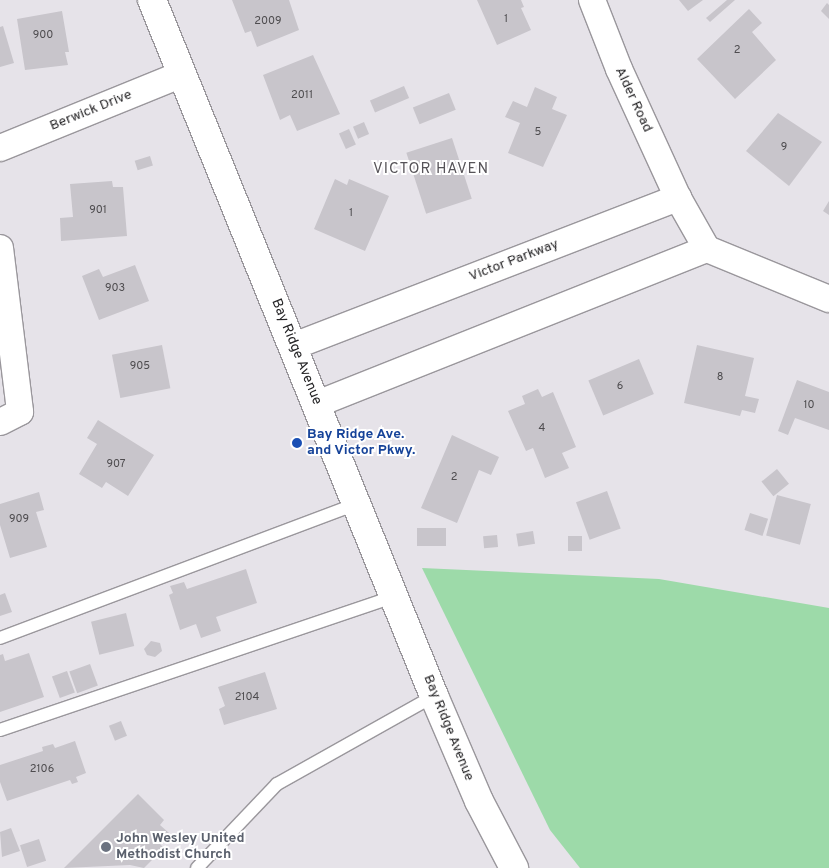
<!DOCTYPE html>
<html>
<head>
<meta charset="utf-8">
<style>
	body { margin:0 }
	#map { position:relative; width:829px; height:868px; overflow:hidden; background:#e6e3e9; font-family:Overpass,sans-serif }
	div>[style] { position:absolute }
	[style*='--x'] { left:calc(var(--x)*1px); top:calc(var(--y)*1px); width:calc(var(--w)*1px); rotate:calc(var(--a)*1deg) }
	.green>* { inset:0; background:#9ddaa9 }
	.building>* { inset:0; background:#c8c5cb; transform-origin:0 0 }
	.roads { filter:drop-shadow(1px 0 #9a979c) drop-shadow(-1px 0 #9a979c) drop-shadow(0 1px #9a979c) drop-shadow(0 -1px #9a979c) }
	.service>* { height:12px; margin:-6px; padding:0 6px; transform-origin:6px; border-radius:6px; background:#fff }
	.minor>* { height:26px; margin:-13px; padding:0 13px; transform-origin:13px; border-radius:13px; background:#fff }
	.secondary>* { height:28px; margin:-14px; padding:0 14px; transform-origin:14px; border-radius:14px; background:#fff }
	.dots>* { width:14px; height:14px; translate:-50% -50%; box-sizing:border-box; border:2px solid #fff; border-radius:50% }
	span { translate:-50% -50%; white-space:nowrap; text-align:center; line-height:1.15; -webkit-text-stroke:4px #fff; paint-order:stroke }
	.number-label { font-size:11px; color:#4e4c4f }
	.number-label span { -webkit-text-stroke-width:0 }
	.street-label { font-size:14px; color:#252426 }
	.transit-label { font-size:14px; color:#164399; font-weight:700 }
	.left { translate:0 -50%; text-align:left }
	.worship-label { font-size:14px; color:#5b616d; font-weight:700 }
	.neighbourhood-label { font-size:15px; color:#565358; letter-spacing:1px }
</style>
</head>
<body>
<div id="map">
	<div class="green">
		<i style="clip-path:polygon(422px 568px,659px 579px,829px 608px,829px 868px,580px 868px,550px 830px)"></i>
	</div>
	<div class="building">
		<i style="clip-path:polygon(232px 0,289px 0,299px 30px,257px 47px,251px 31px,245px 33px)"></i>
		<i style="clip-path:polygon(477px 0,521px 0,524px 7px,521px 8px,531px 30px,497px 45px)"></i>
		<i style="clip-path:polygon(679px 0,703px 0,688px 11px)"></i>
		<i style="clip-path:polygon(727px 0,735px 0,710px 22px,706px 18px)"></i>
		<i style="clip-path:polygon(827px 3px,829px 5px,829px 19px,821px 11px)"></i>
		<i style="clip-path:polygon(749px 9px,762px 23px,752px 32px,776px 60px,735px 99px,697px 59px)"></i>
		<i style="clip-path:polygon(62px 11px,69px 52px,65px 52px,68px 65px,25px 70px,17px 19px)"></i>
		<i style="clip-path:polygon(3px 26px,14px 63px,0 67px,0 27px)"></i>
		<i style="clip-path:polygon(313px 55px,340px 114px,297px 131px,290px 115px,280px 120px,263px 75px)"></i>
		<i style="left:404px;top:86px;width:13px;height:37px;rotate:67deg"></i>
		<i style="clip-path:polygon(535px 87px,557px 97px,552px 109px,567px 115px,543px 167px,508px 153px,520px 123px,505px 117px,513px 101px,527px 107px)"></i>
		<i style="left:449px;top:93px;width:18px;height:39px;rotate:68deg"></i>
		<i style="clip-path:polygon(778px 113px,822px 142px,789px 186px,746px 151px)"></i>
		<i style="left:364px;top:122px;width:13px;height:12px;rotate:67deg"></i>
		<i style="left:349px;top:129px;width:17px;height:11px;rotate:66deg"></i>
		<i style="left:452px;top:138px;width:64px;height:48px;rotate:72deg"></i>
		<i style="left:150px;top:156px;width:10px;height:16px;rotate:73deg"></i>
		<i style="clip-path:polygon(335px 179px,347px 185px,349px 179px,389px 196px,365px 251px,314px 229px)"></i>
		<i style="clip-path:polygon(112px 181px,113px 187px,123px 187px,127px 236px,61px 241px,60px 218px,73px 217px,70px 184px)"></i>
		<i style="clip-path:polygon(829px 201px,829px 215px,823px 211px)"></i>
		<i style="clip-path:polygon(135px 265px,149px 301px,99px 320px,82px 276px,99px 269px,103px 277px)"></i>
		<i style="left:162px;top:345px;width:44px;height:51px;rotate:79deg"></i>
		<i style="clip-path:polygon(697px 345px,754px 358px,745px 396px,759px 399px,755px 413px,742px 410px,740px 416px,684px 403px)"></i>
		<i style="left:639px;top:359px;width:38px;height:55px;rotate:67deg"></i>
		<i style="clip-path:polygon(797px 380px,829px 392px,829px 430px,795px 418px,788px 435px,778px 431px)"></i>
		<i style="clip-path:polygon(538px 389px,542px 397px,553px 392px,576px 447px,562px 453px,569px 468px,545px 478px,533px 448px,526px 451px,508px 411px,525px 404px,522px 396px)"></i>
		<i style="clip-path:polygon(98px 420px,154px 455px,128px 496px,106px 482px,102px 488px,79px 474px,97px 444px,87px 438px)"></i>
		<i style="clip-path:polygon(452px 435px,499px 457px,491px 475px,479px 470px,457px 523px,421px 508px)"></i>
		<i style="left:777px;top:469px;width:19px;height:20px;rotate:51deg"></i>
		<i style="left:607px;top:491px;width:40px;height:33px;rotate:70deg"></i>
		<i style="clip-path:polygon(39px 492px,44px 510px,36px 512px,47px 547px,10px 558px,0 525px,0 504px)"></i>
		<i style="left:777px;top:495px;width:35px;height:42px;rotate:15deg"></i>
		<i style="left:750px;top:513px;width:19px;height:18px;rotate:18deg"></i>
		<i style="left:417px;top:528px;width:29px;height:18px"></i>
		<i style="left:533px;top:531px;width:13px;height:17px;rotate:81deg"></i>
		<i style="left:497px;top:535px;width:12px;height:14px;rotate:85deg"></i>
		<i style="left:568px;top:536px;width:14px;height:15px"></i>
		<i style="clip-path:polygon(246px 569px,257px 603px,216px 617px,221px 631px,201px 638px,196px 624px,180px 630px,169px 595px,173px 593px,170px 586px,184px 582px,187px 589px)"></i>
		<i style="clip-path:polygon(5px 593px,12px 612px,0 616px,0 595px)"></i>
		<i style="left:126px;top:613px;width:34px;height:36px;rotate:76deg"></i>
		<i style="clip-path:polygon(151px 641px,160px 643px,162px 651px,155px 657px,147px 655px,144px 649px)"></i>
		<i style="clip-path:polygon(29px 653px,44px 697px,0 712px,0 655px,3px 654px,5px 661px)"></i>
		<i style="left:90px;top:664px;width:23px;height:22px;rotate:70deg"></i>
		<i style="left:67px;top:671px;width:23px;height:16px;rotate:70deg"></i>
		<i style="clip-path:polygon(265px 672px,277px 709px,224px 725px,219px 709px,225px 706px,218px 687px)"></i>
		<i style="left:121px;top:721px;width:16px;height:13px;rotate:68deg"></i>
		<i style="clip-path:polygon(75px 741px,86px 773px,76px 777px,78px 782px,72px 784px,70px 780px,7px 801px,0 782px,0 765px,43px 751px,42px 747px,53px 744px,55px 748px)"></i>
		<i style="clip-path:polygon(138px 794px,164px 820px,160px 825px,169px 833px,159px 843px,164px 848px,144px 868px,130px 865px,64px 868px)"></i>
		<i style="clip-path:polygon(11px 828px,20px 851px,2px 857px,0 832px)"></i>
		<i style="left:39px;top:839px;width:23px;height:20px;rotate:72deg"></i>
	</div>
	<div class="roads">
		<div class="service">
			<i style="--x:0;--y:638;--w:381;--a:-20.6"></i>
			<i style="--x:0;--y:730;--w:417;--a:-18.7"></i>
			<i style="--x:197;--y:868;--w:116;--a:-46.4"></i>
			<i style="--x:277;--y:784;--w:180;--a:-29.3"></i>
		</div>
		<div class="minor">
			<i style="--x:592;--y:0;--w:74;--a:68.6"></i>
			<i style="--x:619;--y:69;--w:142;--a:65.4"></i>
			<i style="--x:678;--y:198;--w:59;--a:60.4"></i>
			<i style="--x:707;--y:249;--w:132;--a:22.3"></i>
			<i style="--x:0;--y:148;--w:196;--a:-22.1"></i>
			<i style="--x:0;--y:248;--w:165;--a:83"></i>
			<i style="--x:20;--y:412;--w:22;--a:153"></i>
			<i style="--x:294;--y:346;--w:412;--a:-21.1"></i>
			<i style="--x:317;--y:404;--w:420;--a:-21.7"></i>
		</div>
		<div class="secondary">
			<i style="--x:152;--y:0;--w:751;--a:67.94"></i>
			<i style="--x:434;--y:696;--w:114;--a:66.8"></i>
			<i style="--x:479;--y:801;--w:76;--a:62.4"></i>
		</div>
	</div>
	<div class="dots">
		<i style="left:297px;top:443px;background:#1a4fb4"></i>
		<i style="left:106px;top:847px;background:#6b7280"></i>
	</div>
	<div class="number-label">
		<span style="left:506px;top:19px">1</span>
		<span style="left:268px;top:21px">2009</span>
		<span style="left:43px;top:35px">900</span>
		<span style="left:737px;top:50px">2</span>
		<span style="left:302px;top:95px">2011</span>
		<span style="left:538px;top:132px">5</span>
		<span style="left:784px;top:147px">9</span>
		<span style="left:98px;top:210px">901</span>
		<span style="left:351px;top:213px">1</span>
		<span style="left:115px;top:288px">903</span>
		<span style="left:140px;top:366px">905</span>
		<span style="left:720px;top:377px">8</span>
		<span style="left:620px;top:386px">6</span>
		<span style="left:809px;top:405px">10</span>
		<span style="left:542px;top:428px">4</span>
		<span style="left:116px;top:464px">907</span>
		<span style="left:454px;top:477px">2</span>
		<span style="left:19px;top:519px">909</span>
		<span style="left:247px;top:697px">2104</span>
		<span style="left:42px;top:769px">2106</span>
	</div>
	<div class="street-label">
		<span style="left:633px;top:100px;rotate:65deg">Alder Road</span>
		<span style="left:91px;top:111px;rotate:-22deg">Berwick Drive</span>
		<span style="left:514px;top:261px;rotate:-21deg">Victor Parkway</span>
		<span style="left:296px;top:352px;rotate:68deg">Bay Ridge Avenue</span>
		<span style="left:448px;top:728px;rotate:68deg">Bay Ridge Avenue</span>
	</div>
	<div class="transit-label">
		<span class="left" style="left:307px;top:443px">Bay Ridge Ave.<br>and Victor Pkwy.</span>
	</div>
	<div class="worship-label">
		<span class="left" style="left:116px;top:847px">John Wesley United<br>Methodist Church</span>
	</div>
	<div class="neighbourhood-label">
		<span style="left:431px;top:170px">VICTOR HAVEN</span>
	</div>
</div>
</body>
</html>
